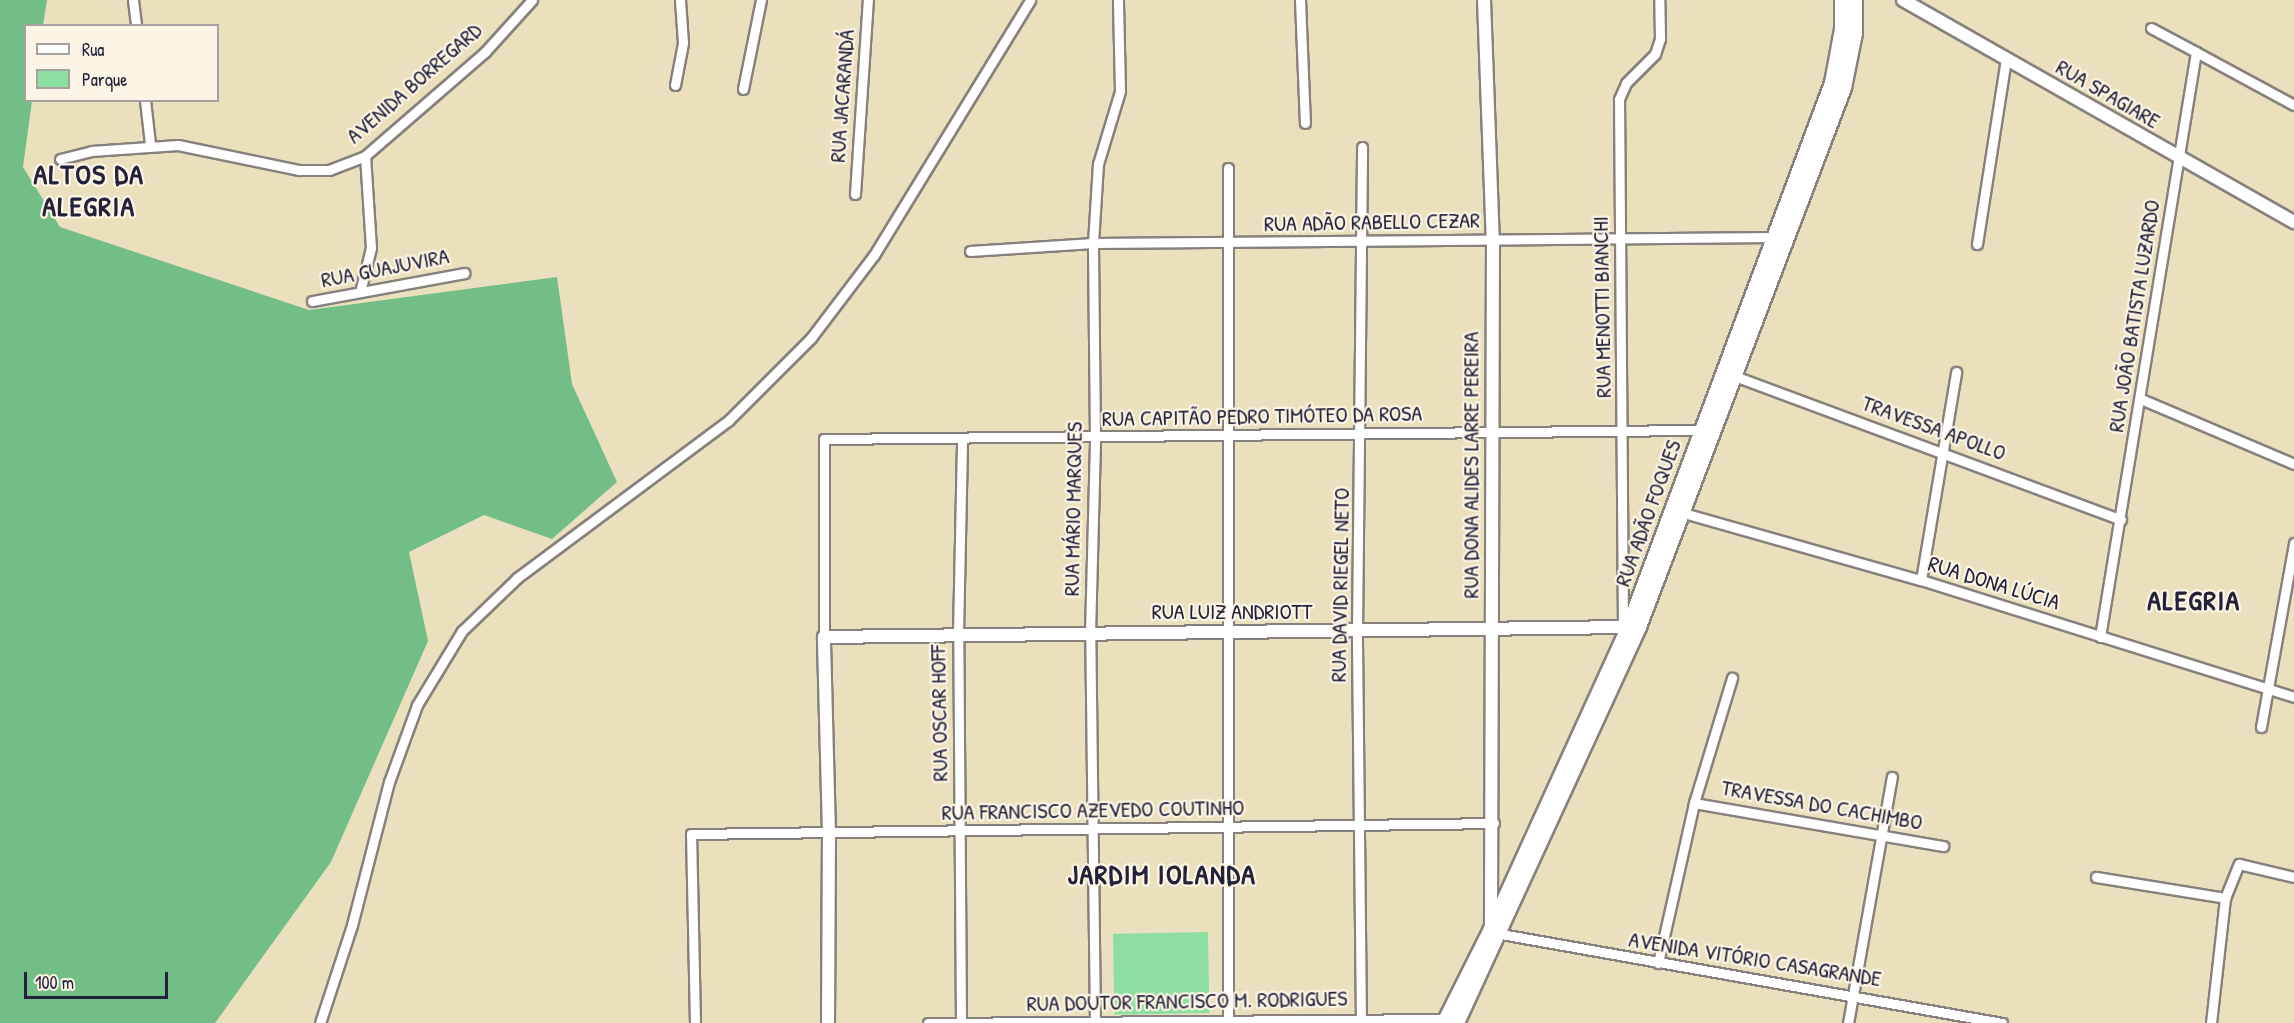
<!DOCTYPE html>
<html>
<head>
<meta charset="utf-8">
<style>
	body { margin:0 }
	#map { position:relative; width:2294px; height:1023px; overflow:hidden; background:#ebe0be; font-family:"Patrick Hand",sans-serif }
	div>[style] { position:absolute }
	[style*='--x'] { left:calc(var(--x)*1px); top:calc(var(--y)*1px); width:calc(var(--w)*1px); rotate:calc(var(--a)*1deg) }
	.green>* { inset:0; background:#8ddfa0; transform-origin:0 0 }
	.forest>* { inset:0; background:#72be86 }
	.roads { filter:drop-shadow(2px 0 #86817c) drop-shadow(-2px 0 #86817c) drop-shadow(0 2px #86817c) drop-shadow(0 -2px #86817c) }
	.minor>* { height:9px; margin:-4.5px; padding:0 4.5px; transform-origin:4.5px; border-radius:4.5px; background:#fff }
	.tertiary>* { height:12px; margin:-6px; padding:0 6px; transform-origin:6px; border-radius:6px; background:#fff }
	.secondary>* { height:14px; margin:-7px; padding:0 7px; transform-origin:7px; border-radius:7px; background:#fff }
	span { translate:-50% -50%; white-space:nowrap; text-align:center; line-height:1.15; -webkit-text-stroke:4.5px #fcf5e5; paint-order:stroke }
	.street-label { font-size:22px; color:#22223b }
	.district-label { font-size:28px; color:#22223b; font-weight:700; letter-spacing:1.5px }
	.legend { position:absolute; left:24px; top:24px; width:195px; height:78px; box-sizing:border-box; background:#fcf5e5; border:2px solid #a5a1a1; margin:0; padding:8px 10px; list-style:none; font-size:18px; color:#22223b }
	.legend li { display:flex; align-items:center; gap:12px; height:30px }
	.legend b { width:30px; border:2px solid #a5a1a1 }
	.scale { position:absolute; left:24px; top:972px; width:144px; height:27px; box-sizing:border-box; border:3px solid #22223b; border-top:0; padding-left:8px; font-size:18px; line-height:21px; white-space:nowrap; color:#22223b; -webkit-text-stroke:4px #fcf5e5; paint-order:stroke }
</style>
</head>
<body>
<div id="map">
	<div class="green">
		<i style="left:1208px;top:932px;width:81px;height:95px;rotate:89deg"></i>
	</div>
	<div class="forest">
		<i style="clip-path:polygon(0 0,47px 0,43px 25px,26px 26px,26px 100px,32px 101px,23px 167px,60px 227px,309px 310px,557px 277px,572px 384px,617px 482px,552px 539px,484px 515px,409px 552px,428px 641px,331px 862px,215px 1023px,0 1023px)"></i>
	</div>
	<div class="roads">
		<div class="minor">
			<i style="--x:133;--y:0;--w:26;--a:83"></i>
			<i style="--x:1300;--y:0;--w:123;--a:87.7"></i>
			<i style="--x:2196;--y:52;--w:111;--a:28.4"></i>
			<i style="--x:675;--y:85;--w:43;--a:-79.2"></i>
			<i style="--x:683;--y:43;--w:43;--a:-94"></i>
			<i style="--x:743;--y:89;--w:91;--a:-78.6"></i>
			<i style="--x:145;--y:100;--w:44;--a:83.5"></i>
			<i style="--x:60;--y:159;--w:32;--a:-14"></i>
			<i style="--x:91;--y:151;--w:87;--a:-3.9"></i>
			<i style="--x:178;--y:145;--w:124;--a:11.7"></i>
			<i style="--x:299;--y:170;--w:30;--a:0"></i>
			<i style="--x:329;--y:170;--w:39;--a:-21"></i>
			<i style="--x:365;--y:156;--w:159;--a:-40.9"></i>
			<i style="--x:485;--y:52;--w:70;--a:-47.9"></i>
			<i style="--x:855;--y:194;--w:194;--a:-86.2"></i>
			<i style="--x:1977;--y:244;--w:187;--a:-81.1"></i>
			<i style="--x:970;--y:251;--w:123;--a:-3.7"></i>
			<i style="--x:1093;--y:243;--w:681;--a:-0.5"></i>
			<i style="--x:360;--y:292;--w:45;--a:-76"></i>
			<i style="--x:371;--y:248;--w:92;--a:-93.7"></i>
			<i style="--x:312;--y:301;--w:155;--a:-10.4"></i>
			<i style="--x:1732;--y:375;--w:415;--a:20.4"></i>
			<i style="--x:2141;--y:399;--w:166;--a:23"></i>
			<i style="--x:1680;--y:512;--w:250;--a:15.8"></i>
			<i style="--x:1921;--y:580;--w:391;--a:17.4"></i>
			<i style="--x:1921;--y:580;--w:211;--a:-80.4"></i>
			<i style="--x:1623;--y:628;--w:529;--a:-90.43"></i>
			<i style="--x:1619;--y:99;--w:17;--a:-66"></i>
			<i style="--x:1626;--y:83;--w:41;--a:-45"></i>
			<i style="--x:1655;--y:54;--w:16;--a:-72"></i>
			<i style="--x:1660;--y:39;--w:39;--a:-91"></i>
			<i style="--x:824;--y:637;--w:198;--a:-90"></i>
			<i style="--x:824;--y:439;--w:876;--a:-0.59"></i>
			<i style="--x:2100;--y:637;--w:593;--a:-80.68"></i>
			<i style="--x:2196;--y:52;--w:51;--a:-151.9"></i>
			<i style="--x:2261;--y:727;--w:187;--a:-79.8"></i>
			<i style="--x:1694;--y:803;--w:253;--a:9.8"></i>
			<i style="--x:2096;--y:877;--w:131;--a:9.2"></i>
			<i style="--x:1501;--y:934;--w:509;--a:10.07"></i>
			<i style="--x:1658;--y:963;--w:164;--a:-77.3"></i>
			<i style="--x:1694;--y:803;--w:131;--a:-73.1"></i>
			<i style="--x:320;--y:1023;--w:103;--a:-71.9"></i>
			<i style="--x:352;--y:925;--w:148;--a:-75.5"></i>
			<i style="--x:389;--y:782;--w:82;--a:-70"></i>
			<i style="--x:417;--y:705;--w:87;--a:-58.7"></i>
			<i style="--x:462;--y:631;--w:76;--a:-43.9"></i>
			<i style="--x:517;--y:578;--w:264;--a:-36.7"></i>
			<i style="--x:729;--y:420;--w:116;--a:-45"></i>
			<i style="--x:811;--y:338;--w:104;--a:-52.8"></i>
			<i style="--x:874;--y:255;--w:299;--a:-58.5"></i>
			<i style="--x:695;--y:1023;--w:189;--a:-91.2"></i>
			<i style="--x:691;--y:834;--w:803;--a:-0.78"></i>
			<i style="--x:928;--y:1023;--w:518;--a:-0.44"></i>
			<i style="--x:961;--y:1023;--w:389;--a:-90.4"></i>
			<i style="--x:958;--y:634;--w:196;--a:-88.8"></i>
			<i style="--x:1095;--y:1023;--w:390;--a:-90.7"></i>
			<i style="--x:1090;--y:633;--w:195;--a:-88.5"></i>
			<i style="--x:1095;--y:438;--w:195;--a:-90.6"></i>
			<i style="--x:1093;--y:243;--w:79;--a:-86.4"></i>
			<i style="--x:1098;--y:164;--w:76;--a:-73.2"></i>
			<i style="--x:1120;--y:91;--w:91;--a:-91.3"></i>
			<i style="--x:1228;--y:1023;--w:855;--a:-90"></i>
			<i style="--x:1361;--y:1023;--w:391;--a:-90.6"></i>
			<i style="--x:1357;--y:632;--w:485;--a:-89.4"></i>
			<i style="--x:1848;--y:1023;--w:250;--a:-79.9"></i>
			<i style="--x:2211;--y:1023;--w:126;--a:-83.6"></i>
			<i style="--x:2225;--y:898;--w:37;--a:-68"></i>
			<i style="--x:2239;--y:864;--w:57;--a:13.3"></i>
		</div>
		<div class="tertiary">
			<i style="--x:1484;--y:0;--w:240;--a:87.9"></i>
			<i style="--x:1493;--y:240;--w:686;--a:90.17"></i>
			<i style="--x:1903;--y:0;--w:450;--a:29.6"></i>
			<i style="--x:828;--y:1023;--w:190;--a:-89.7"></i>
			<i style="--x:829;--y:833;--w:196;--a:-91.5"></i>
			<i style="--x:824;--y:637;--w:811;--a:-0.71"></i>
		</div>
		<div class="secondary">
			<i style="--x:1444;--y:1023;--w:105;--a:-63.4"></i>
			<i style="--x:1491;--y:929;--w:331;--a:-65.5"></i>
			<i style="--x:1628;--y:628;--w:582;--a:-69.48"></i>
			<i style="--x:1832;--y:83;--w:55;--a:-79.5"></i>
			<i style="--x:1842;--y:29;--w:29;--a:-90"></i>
			<i style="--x:1457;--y:1023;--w:436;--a:-65.3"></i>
			<i style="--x:1639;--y:627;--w:577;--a:-69.18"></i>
			<i style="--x:1844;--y:88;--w:56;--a:-78.7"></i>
			<i style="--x:1855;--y:33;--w:33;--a:-90"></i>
		</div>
	</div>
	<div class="street-label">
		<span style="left:414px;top:83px;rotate:-41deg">AVENIDA BORREGARD</span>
		<span style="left:2108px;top:94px;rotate:30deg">RUA SPAGIARE</span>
		<span style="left:842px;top:96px;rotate:-86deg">RUA JACARANDÁ</span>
		<span style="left:1372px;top:222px;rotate:-1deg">RUA ADÃO RABELLO CEZAR</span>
		<span style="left:385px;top:268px;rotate:-11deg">RUA GUAJUVIRA</span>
		<span style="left:1602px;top:307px;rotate:-91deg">RUA MENOTTI BIANCHI</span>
		<span style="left:2134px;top:316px;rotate:-81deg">RUA JOÃO BATISTA LUZARDO</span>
		<span style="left:1262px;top:416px;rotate:-1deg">RUA CAPITÃO PEDRO TIMÓTEO DA ROSA</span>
		<span style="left:1934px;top:428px;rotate:20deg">TRAVESSA APOLLO</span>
		<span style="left:1471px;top:465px;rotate:-90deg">RUA DONA ALIDES LARRE PEREIRA</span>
		<span style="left:1073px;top:509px;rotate:-89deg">RUA MÁRIO MARQUES</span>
		<span style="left:1648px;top:513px;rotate:-70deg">RUA ADÃO FOQUES</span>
		<span style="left:1994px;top:583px;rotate:17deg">RUA DONA LÚCIA</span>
		<span style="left:1340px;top:585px;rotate:-89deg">RUA DAVID RIEGEL NETO</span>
		<span style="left:1232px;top:612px">RUA LUIZ ANDRIOTT</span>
		<span style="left:939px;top:713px;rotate:-91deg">RUA OSCAR HOFF</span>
		<span style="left:1822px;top:805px;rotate:10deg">TRAVESSA DO CACHIMBO</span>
		<span style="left:1093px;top:810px;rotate:-1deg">RUA FRANCISCO AZEVEDO COUTINHO</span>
		<span style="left:1755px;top:959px;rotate:9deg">AVENIDA VITÓRIO CASAGRANDE</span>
		<span style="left:1187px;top:1001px;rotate:-1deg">RUA DOUTOR FRANCISCO M. RODRIGUES</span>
	</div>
	<div class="district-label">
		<span style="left:89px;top:190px">ALTOS DA<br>ALEGRIA</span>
		<span style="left:2194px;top:600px">ALEGRIA</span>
		<span style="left:1162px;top:874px">JARDIM IOLANDA</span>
	</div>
	<ul class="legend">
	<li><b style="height:8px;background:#fff"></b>Rua</li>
	<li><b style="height:16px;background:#8ddfa0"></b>Parque</li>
	</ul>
	<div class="scale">100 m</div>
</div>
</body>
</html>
